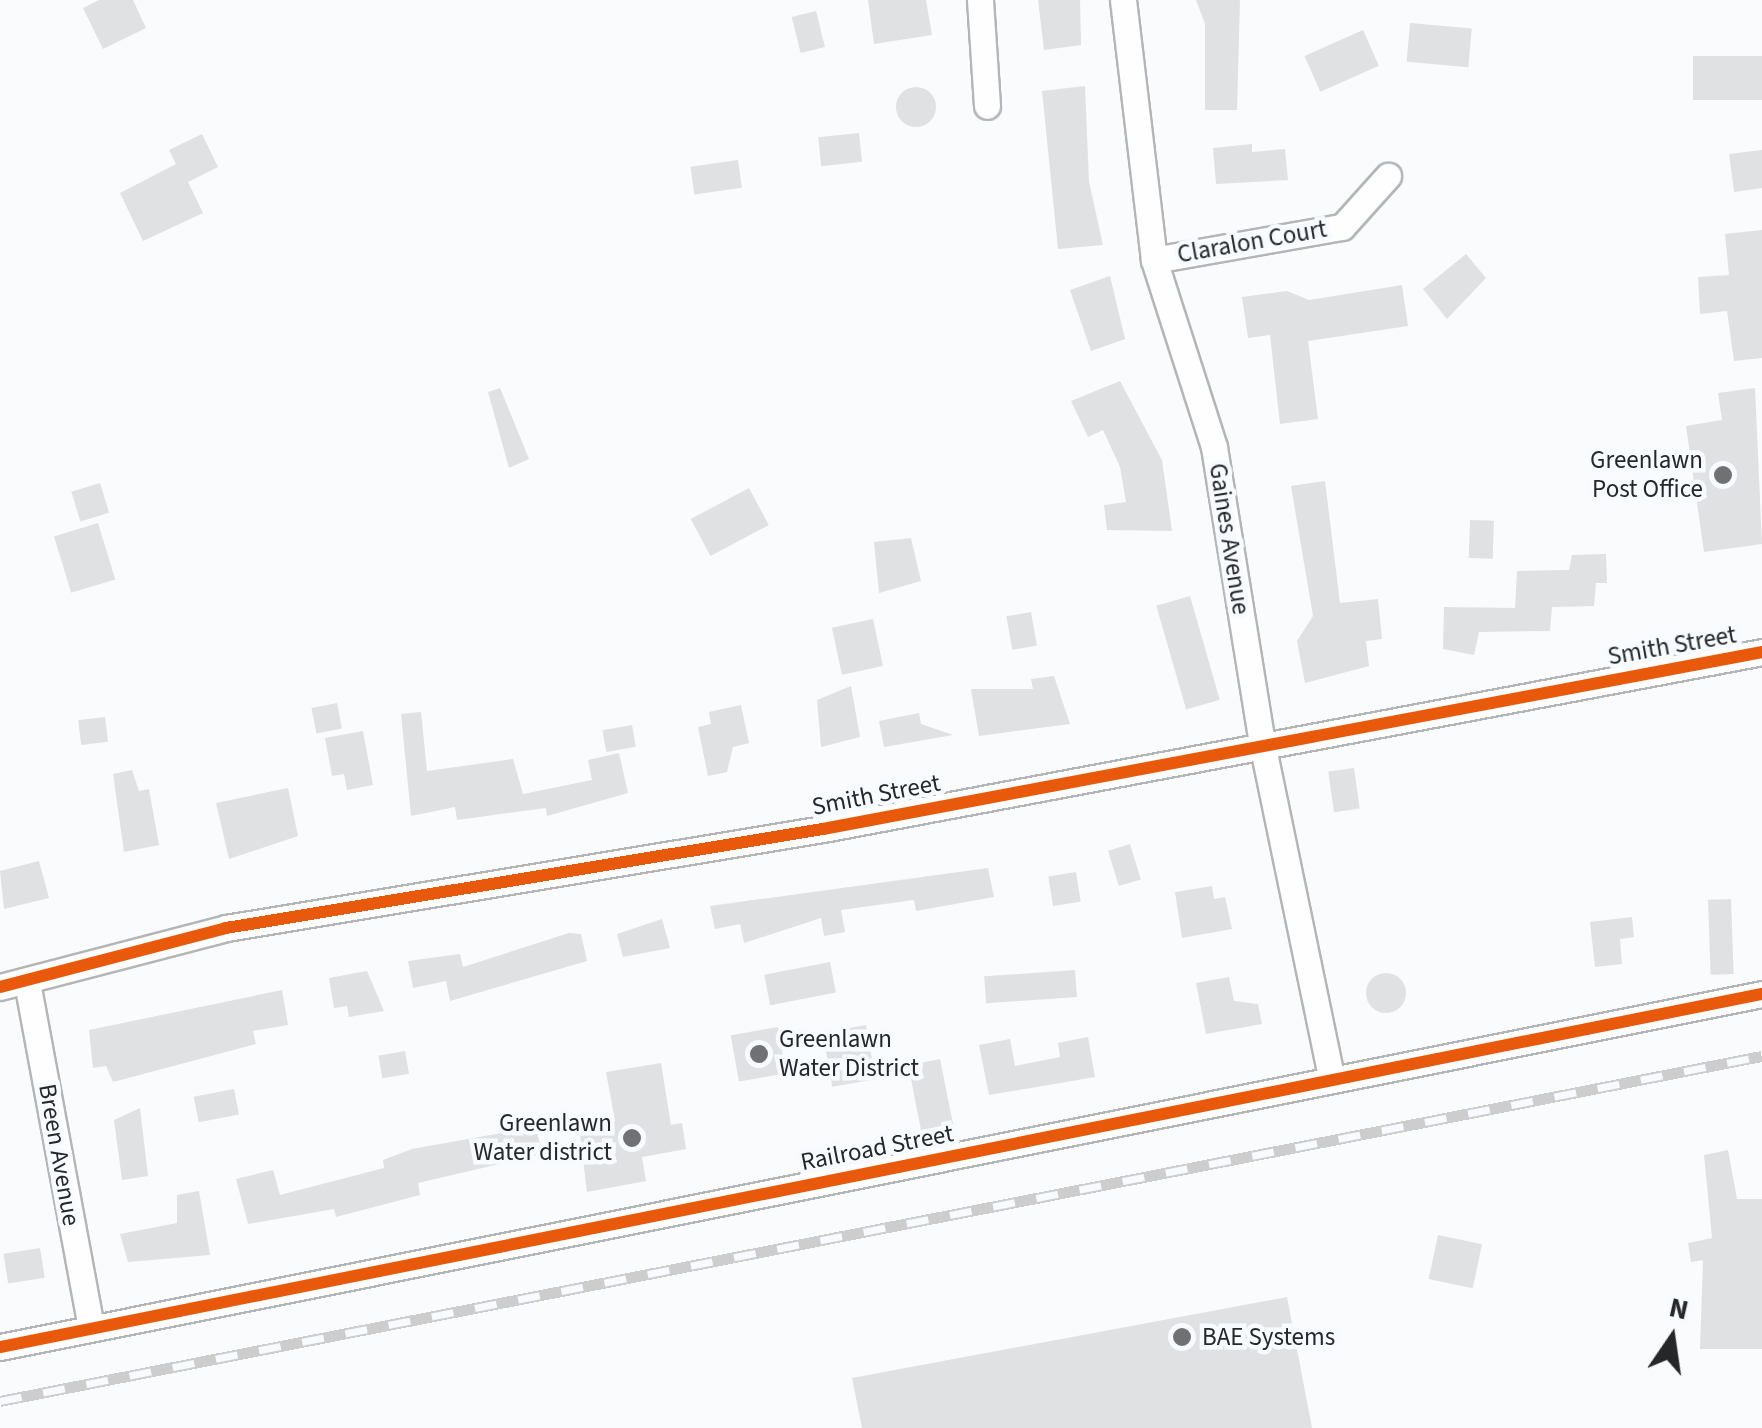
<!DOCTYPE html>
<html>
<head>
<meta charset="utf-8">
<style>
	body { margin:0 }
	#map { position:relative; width:1762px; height:1428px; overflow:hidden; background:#f9fbfd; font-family:"Source Sans 3",sans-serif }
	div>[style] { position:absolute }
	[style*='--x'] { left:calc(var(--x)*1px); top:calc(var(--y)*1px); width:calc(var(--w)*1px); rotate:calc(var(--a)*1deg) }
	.building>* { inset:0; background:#dfe1e3; transform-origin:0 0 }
	.round { border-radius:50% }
	.roads { filter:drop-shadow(2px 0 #b3b5b7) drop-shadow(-2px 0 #b3b5b7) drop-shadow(0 2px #b3b5b7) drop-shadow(0 -2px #b3b5b7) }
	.minor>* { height:25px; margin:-12.5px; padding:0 12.5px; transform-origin:12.5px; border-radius:12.5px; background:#fefeff }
	.rail>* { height:11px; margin-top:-5.5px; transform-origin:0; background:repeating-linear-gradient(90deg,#f7fbff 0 22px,#cdcdcd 0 44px); box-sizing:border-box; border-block:2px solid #cdcdcd }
	.cycleway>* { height:12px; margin:-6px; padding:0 6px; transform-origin:6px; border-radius:6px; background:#e8590c }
	.dots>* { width:28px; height:28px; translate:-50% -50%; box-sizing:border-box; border:5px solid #f7fbff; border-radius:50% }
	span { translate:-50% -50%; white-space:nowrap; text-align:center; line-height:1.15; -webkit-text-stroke:9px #f7fbff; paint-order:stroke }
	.street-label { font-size:25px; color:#262729 }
	.poi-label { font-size:25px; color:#262729 }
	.right { translate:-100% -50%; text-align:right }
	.left { translate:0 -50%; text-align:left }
	.north { position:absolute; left:1622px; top:1288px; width:100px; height:100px; -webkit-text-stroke:8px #f7fbff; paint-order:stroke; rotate:13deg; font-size:28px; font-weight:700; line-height:40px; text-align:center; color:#262729 }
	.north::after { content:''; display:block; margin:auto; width:35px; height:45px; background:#262729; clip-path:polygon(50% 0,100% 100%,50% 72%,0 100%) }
</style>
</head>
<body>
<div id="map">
	<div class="building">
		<i style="clip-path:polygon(99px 0,133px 0,146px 28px,103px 49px,83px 8px)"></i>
		<i style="clip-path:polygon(868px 0,926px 0,932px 35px,874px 44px)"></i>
		<i style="clip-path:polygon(1038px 0,1080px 0,1081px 45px,1044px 50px)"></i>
		<i style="clip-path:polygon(1196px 0,1240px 0,1237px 110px,1205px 110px,1205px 24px)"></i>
		<i style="left:816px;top:11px;width:37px;height:25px;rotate:76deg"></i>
		<i style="left:1410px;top:23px;width:62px;height:39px;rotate:5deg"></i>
		<i style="left:1363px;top:30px;width:39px;height:64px;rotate:66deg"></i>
		<i style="left:1762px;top:56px;width:44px;height:69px;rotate:90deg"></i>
		<i style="clip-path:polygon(1085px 86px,1089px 182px,1103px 245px,1058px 249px,1042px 91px)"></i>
		<i class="round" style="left:896px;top:87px;width:40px;height:40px"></i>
		<i style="left:859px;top:133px;width:29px;height:41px;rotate:84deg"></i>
		<i style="clip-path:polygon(202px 134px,218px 167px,188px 182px,203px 213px,143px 241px,120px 193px,176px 164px,169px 150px)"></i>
		<i style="clip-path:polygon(1252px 144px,1252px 152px,1285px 149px,1288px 180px,1216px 184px,1213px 148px)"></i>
		<i style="clip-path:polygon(1762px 150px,1762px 188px,1734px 192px,1729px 154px)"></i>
		<i style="left:738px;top:160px;width:28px;height:48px;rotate:82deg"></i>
		<i style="clip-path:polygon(1762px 230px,1762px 358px,1734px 361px,1727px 311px,1700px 314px,1698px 277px,1729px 275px,1725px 234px)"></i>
		<i style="clip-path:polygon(1466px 254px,1486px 278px,1447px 319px,1423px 289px)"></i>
		<i style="clip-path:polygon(1110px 276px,1125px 339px,1091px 351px,1070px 290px)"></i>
		<i style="clip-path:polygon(1402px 285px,1408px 326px,1308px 341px,1318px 419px,1280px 424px,1270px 335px,1248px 338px,1242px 297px,1287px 291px,1309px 300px)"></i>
		<i style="clip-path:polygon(1120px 381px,1162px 460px,1172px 531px,1107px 530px,1104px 505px,1126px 502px,1120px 467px,1103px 430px,1088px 437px,1071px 401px)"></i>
		<i style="clip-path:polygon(500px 388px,529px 459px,509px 468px,488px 392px)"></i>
		<i style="clip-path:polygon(1755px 388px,1762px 544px,1704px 552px,1686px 426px,1722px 420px,1718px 393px)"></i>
		<i style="clip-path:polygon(1325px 481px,1340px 603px,1378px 599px,1382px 639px,1366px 641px,1369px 666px,1305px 683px,1297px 641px,1313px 616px,1291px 486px)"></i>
		<i style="left:100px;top:483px;width:31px;height:30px;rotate:73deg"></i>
		<i style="left:749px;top:488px;width:42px;height:66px;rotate:62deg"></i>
		<i style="left:1470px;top:520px;width:24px;height:38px;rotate:2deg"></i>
		<i style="left:98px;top:523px;width:59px;height:46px;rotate:73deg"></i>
		<i style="clip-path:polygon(911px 538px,921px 581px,879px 593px,874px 542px)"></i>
		<i style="clip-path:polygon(1606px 554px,1607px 583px,1596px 583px,1594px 606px,1552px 607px,1550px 631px,1479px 632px,1474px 655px,1443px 649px,1444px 607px,1515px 608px,1517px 571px,1569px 570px,1572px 555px)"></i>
		<i style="left:1190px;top:596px;width:108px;height:35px;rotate:74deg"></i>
		<i style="left:1031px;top:612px;width:34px;height:25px;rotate:80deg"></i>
		<i style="left:873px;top:619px;width:48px;height:42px;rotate:78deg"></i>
		<i style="clip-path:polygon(1054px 676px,1070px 724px,979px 736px,971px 689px,1033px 689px,1031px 679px)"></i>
		<i style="clip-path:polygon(851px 686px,860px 737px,821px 747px,817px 700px)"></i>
		<i style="left:337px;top:703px;width:26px;height:26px;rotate:79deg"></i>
		<i style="clip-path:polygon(741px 705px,749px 743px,733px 747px,727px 772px,708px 776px,698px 727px,711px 724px,709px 712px)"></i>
		<i style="clip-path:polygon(421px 712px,427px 771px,513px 759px,523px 794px,592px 780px,588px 760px,619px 753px,628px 793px,547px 816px,546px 808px,457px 820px,455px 807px,411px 816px,401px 714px)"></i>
		<i style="clip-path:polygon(919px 713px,921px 724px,953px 735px,884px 747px,879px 721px)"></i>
		<i style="left:105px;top:717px;width:25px;height:27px;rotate:83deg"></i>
		<i style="left:632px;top:725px;width:22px;height:30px;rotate:80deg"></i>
		<i style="clip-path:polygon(363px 731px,373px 785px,347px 790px,344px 774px,332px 776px,325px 738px)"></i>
		<i style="left:1354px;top:768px;width:41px;height:26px;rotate:82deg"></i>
		<i style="clip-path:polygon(132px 770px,139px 791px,149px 789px,159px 845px,124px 852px,113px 774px)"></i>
		<i style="clip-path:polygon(288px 788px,298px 836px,229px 859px,216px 803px)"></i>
		<i style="left:1130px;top:844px;width:37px;height:23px;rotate:73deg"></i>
		<i style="clip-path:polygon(39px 861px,49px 898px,4px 909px,0 871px)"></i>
		<i style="clip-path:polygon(988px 868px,994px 897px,916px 911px,914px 900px,841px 910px,845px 932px,824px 936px,821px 918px,744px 943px,740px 924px,715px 929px,710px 906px)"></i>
		<i style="left:1076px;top:872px;width:30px;height:28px;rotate:81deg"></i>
		<i style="clip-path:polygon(1212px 886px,1214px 899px,1225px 897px,1232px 929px,1182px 938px,1175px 892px)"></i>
		<i style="left:1731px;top:899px;width:75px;height:23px;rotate:88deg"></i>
		<i style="clip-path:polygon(1632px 917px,1634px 937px,1620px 939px,1622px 964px,1595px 967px,1590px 922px)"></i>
		<i style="clip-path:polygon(662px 919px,670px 948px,623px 957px,617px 934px)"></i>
		<i style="clip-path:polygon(569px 933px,581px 934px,587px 961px,450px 1001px,446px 981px,413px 988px,408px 961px,460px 954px,463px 967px)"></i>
		<i style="left:830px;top:962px;width:31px;height:67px;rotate:79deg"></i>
		<i style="left:1075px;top:970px;width:27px;height:91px;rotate:86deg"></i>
		<i style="clip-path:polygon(367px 971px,384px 1011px,349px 1017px,347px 1006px,334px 1008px,329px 978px)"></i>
		<i class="round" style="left:1366px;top:973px;width:40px;height:40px"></i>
		<i style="clip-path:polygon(1229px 977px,1234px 1001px,1258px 1004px,1262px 1024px,1206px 1034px,1196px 983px)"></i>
		<i style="clip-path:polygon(282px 990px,288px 1025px,253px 1031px,256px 1044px,113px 1082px,106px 1066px,93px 1068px,89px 1030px)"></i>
		<i style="left:866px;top:1025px;width:55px;height:44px;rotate:80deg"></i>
		<i style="left:778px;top:1027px;width:47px;height:48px;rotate:80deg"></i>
		<i style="clip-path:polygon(1088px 1037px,1095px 1077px,989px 1095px,979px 1045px,1010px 1039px,1015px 1066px,1060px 1057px,1058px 1043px)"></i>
		<i style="left:405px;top:1051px;width:23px;height:27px;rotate:80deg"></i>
		<i style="clip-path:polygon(940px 1059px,953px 1124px,921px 1130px,911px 1079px,922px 1077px,920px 1063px)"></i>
		<i style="clip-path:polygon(661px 1063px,671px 1125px,682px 1123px,686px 1149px,642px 1157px,646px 1181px,587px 1192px,579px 1127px,615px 1121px,606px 1072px)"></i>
		<i style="left:234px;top:1089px;width:26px;height:41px;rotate:79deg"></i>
		<i style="clip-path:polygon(140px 1108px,148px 1176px,122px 1180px,114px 1120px)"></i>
		<i style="clip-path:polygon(536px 1127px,542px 1154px,418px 1183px,420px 1195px,336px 1217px,334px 1209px,248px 1224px,236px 1179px,273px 1170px,280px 1195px,384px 1168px,383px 1160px,412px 1149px)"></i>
		<i style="clip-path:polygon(1728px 1150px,1737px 1199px,1762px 1199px,1762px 1349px,1700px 1349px,1703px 1260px,1691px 1262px,1688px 1243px,1712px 1238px,1704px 1155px)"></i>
		<i style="clip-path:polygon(199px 1191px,210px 1255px,128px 1262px,120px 1234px,177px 1223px,177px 1195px)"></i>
		<i style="left:1438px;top:1235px;width:45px;height:45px;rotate:12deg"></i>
		<i style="left:40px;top:1248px;width:30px;height:37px;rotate:81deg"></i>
		<i style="clip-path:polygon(1287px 1297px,1312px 1428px,862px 1428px,852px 1378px)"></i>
	</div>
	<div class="roads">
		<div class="minor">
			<i style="--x:980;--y:0;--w:106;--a:86.2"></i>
			<i style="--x:1123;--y:0;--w:262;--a:83.2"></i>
			<i style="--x:1154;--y:260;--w:196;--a:72.2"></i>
			<i style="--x:1214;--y:447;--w:300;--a:80.8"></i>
			<i style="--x:1262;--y:743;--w:344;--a:78.3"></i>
			<i style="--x:1154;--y:260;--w:191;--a:-10"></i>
			<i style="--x:1342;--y:227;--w:69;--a:-48"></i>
			<i style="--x:27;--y:982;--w:352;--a:79.5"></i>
			<i style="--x:0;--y:987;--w:234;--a:-14.6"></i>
			<i style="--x:226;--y:928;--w:605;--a:-9.42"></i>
			<i style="--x:823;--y:829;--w:956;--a:-10.67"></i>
			<i style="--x:0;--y:1347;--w:1797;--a:-11.33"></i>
		</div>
	</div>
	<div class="rail">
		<i style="--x:0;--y:1401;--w:1795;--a:-11.08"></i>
	</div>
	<div class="cycleway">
		<i style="--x:0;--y:987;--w:234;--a:-14.6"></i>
		<i style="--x:226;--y:928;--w:605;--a:-9.42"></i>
		<i style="--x:823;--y:829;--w:956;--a:-10.67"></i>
		<i style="--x:0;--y:1347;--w:1797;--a:-11.33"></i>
	</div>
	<div class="dots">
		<i style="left:1723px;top:475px;background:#707173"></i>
		<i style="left:759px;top:1054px;background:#707173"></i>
		<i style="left:632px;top:1138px;background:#707173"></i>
		<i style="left:1182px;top:1337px;background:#707173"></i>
	</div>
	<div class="street-label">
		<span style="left:1252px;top:242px;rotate:-10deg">Claralon Court</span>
		<span style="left:1229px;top:539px;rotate:81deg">Gaines Avenue</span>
		<span style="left:1672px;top:646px;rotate:-10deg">Smith Street</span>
		<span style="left:876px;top:795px;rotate:-11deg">Smith Street</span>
		<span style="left:877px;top:1148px;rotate:-11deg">Railroad Street</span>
		<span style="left:59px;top:1155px;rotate:80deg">Breen Avenue</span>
	</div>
	<div class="poi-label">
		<span class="right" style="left:1703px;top:475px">Greenlawn<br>Post Office</span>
		<span class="left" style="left:779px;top:1054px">Greenlawn<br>Water District</span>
		<span class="right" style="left:612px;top:1138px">Greenlawn<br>Water district</span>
		<span class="left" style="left:1202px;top:1337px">BAE Systems</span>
	</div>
	<div class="north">N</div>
</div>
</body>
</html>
